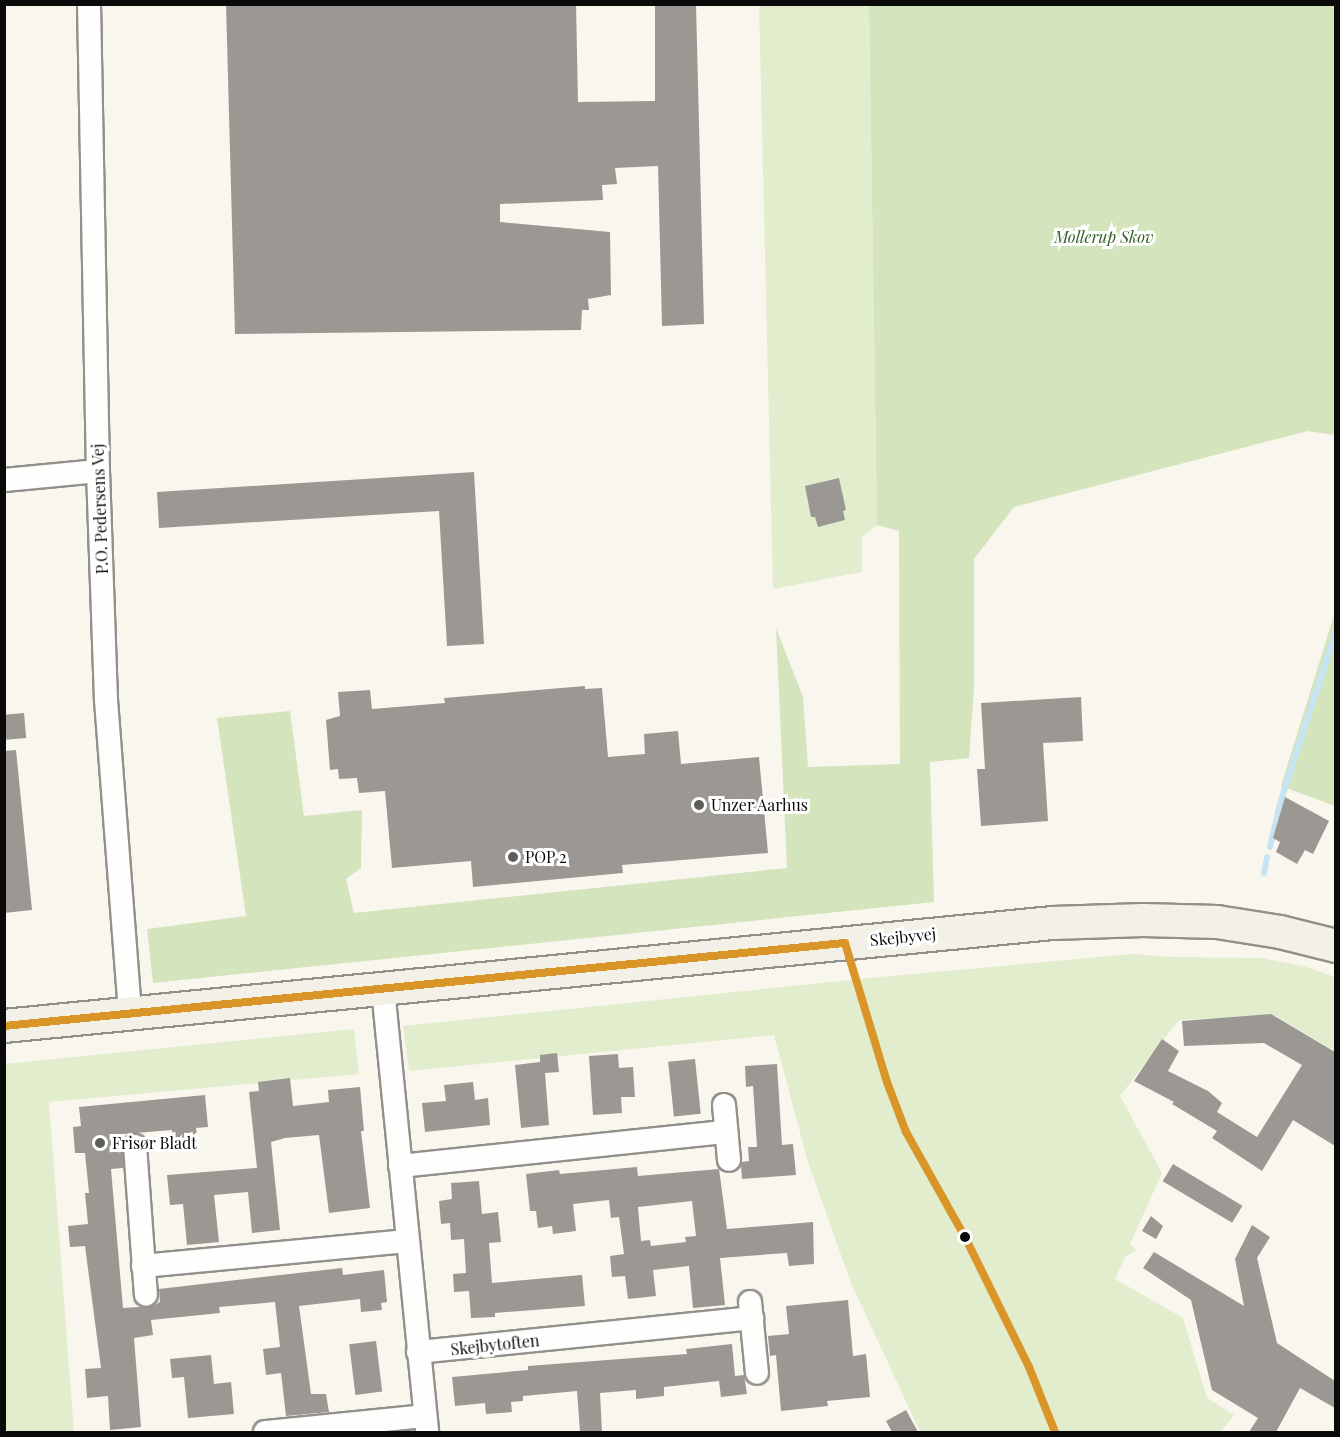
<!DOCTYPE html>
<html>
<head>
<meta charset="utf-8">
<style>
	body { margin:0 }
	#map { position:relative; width:1340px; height:1437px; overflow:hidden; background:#f9f6ed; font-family:"Playfair Display",serif }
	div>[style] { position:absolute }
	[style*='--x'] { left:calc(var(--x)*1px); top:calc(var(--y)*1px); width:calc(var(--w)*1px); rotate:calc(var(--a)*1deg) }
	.green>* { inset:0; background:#e2edce }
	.forest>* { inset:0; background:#d4e4bd }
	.stream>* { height:6px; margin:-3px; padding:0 3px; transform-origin:3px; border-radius:3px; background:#c6e4f1 }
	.building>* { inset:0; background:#9b9894; transform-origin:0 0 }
	.roads { filter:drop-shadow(2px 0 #92908c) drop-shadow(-2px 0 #92908c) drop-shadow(0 2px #92908c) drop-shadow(0 -2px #92908c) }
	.street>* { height:22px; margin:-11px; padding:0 11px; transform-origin:11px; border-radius:11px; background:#fefefc }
	.secondary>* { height:32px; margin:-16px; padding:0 16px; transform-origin:16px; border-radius:16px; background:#f3f1e7 }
	.bus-1>* { height:8px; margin:-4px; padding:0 4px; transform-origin:4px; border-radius:4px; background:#da9528 }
	.dots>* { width:16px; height:16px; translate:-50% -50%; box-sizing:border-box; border:3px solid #fff; border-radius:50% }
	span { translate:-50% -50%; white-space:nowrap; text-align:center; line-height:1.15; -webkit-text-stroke:6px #fff; paint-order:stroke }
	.park-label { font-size:16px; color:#2e5e1f; font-style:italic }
	.street-label { font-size:16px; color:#0a0a0a }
	.poi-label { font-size:16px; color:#0a0a0a }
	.left { translate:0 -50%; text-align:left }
	.frame { position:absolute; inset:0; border:6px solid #0a0a0a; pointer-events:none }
</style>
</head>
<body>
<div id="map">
	<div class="green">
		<i style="clip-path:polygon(759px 5px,869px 5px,877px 525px,862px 537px,862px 572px,773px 589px)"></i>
		<i style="clip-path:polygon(1132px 954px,1172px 957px,1261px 958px,1303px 966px,1335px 977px,1335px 1051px,1276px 1016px,1179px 1020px,1120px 1096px,1162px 1173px,1130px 1244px,1136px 1250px,1125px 1257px,1115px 1279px,1183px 1318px,1207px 1398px,1234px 1415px,1221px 1432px,920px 1432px,851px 1283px,808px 1162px,774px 1035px,409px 1071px,403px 1026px,880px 977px)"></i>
		<i style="clip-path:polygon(354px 1029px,359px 1074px,49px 1102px,74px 1432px,5px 1432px,5px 1064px)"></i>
	</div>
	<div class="forest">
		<i style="clip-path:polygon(869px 5px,1335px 5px,1335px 435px,1308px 431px,1014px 507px,974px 559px,974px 689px,969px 758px,930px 762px,934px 902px,153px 983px,147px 929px,246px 916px,217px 718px,290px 711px,304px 816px,362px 810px,361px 868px,346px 879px,354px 913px,787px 868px,776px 628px,803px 697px,808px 767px,900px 764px,899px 531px,877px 525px)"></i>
		<i style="clip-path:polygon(1335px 612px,1335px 806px,1281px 786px)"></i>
	</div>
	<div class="stream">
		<i style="--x:1270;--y:847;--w:48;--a:-76.8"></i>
		<i style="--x:1281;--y:800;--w:178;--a:-72"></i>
		<i style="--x:1264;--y:873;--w:16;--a:-79"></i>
	</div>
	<div class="building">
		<i style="clip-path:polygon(226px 4px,576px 4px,578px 102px,655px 101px,655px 4px,696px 4px,704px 324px,662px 326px,658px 166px,615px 168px,617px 184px,602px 185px,603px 200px,500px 204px,500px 222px,610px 232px,611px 295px,588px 299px,589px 310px,582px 310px,581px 330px,235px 334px)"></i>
		<i style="clip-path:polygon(474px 472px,484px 644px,447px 646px,439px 511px,159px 528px,157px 492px)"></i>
		<i style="clip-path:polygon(839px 478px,846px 510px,843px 511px,845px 520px,818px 527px,815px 517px,811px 517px,805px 486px)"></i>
		<i style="clip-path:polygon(585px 686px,585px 689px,602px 688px,608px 757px,645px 754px,644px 734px,678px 731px,681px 764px,759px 757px,768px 853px,622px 865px,623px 873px,473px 887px,471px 861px,392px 868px,385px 791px,359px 793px,357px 778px,339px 779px,338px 769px,330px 770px,326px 720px,340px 716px,338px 692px,370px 690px,372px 709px,445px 703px,444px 698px)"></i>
		<i style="clip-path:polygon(1081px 697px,1083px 741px,1043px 743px,1048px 821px,981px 826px,977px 769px,985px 769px,981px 703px)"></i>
		<i style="left:24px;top:713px;width:25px;height:20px;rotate:85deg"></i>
		<i style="clip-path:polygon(16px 750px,32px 910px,4px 913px,4px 751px)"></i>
		<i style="clip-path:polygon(1285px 797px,1329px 821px,1313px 854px,1305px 850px,1297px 864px,1276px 852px,1280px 842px,1273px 838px)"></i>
		<i style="clip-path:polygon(1271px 1014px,1335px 1052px,1335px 1146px,1293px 1120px,1262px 1171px,1212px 1138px,1217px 1131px,1172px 1104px,1174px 1102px,1134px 1081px,1162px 1039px,1179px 1051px,1168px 1071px,1208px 1091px,1222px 1103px,1217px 1112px,1257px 1137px,1302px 1065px,1264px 1043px,1184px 1046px,1182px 1021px)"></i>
		<i style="clip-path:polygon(557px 1053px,559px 1072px,545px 1073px,549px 1125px,521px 1128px,515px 1065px,540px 1062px,540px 1055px)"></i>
		<i style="clip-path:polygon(618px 1054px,619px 1068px,633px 1067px,635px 1097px,621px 1097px,622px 1113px,593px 1115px,589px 1056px)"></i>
		<i style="left:695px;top:1059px;width:55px;height:27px;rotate:84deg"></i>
		<i style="clip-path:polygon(777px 1064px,782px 1145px,793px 1144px,796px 1175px,742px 1179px,741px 1166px,742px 1162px,749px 1161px,748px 1147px,757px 1147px,753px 1086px,746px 1087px,745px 1066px)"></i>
		<i style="clip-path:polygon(290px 1078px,293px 1106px,329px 1102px,328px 1090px,360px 1087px,364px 1131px,361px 1131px,370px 1208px,329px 1213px,319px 1135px,285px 1138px,271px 1142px,280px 1230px,252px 1233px,248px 1192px,214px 1195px,219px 1242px,187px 1245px,183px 1204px,170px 1205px,167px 1175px,257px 1168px,249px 1092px,259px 1091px,258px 1082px)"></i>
		<i style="clip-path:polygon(473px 1082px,475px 1100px,488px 1098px,490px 1125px,425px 1132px,422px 1103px,446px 1101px,444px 1085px)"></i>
		<i style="clip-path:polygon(205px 1095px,208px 1127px,196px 1128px,197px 1137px,173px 1140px,172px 1130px,123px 1134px,123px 1168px,111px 1169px,123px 1308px,153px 1306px,160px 1302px,159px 1289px,342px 1268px,343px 1275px,384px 1270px,387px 1302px,381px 1303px,382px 1310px,361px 1312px,360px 1299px,299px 1306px,311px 1394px,326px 1394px,329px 1412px,286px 1416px,281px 1373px,266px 1375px,263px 1349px,280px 1347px,275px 1302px,219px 1307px,220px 1313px,151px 1320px,153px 1335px,134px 1338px,141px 1427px,110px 1430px,108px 1396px,87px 1398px,85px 1369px,101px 1368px,85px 1246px,70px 1247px,68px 1226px,88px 1224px,85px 1193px,89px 1193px,85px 1153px,75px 1153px,73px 1127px,81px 1126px,79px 1107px)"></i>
		<i style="left:1173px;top:1164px;width:81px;height:20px;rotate:31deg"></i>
		<i style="clip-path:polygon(evenodd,637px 1167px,638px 1176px,719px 1169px,727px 1229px,813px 1222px,814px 1264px,789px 1266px,787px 1253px,720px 1258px,725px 1305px,693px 1308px,689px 1266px,653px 1270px,656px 1296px,628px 1299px,625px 1276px,612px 1277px,610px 1256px,624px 1254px,619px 1217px,611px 1218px,609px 1200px,573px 1204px,576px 1231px,553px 1234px,552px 1226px,538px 1228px,536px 1211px,530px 1211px,526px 1174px,559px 1170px,560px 1174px,637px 1167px,692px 1201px,696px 1236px,685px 1237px,686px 1242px,651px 1246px,650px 1240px,641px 1241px,638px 1207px,692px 1201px)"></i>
		<i style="clip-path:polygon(479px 1181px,482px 1214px,498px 1212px,501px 1242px,489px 1243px,492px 1283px,582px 1275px,585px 1306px,495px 1313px,495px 1317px,471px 1318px,469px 1291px,454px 1292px,453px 1274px,466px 1273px,464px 1239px,451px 1240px,450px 1223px,441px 1224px,439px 1201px,452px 1199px,451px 1183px)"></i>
		<i style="clip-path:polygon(1151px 1216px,1163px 1226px,1156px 1239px,1142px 1231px)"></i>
		<i style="clip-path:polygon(1252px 1225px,1270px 1237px,1257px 1258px,1277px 1343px,1335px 1381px,1335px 1408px,1300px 1388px,1276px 1432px,1249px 1432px,1258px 1418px,1212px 1390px,1191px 1300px,1143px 1268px,1154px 1252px,1244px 1306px,1235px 1259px)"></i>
		<i style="clip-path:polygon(848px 1300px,853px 1356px,866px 1354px,870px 1397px,827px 1401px,828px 1406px,781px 1411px,776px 1355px,770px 1356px,768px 1336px,789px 1334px,786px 1306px)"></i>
		<i style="left:376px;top:1341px;width:51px;height:27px;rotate:83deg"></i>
		<i style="clip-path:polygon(732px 1344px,735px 1376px,744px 1375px,747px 1394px,721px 1397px,719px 1381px,664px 1387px,664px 1396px,636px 1399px,636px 1390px,600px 1393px,602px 1432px,580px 1432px,577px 1391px,523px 1396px,523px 1401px,511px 1402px,512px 1412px,486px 1414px,485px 1403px,455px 1406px,452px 1377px,528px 1370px,528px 1366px,687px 1354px,686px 1349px)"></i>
		<i style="clip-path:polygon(211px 1355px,214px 1384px,231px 1382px,234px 1414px,188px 1418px,184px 1377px,172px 1378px,170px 1359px)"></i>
		<i style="clip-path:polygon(906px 1410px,918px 1432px,892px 1432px,886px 1421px)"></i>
	</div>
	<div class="roads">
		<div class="street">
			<i style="--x:89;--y:4;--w:467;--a:88.9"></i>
			<i style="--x:98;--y:471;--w:229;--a:88"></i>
			<i style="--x:106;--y:700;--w:314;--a:85.6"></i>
			<i style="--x:4;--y:480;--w:94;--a:-5.5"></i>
			<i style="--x:383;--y:989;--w:445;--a:84.3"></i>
			<i style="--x:724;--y:1105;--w:55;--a:84.8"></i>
			<i style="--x:135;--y:1146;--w:149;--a:85.8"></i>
			<i style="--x:400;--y:1166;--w:328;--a:-6"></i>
			<i style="--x:143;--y:1266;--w:265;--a:-5.4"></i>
			<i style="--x:750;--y:1302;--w:71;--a:84.4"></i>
			<i style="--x:418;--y:1352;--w:336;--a:-5.8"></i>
			<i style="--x:265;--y:1432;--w:161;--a:-5.7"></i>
		</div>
		<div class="secondary">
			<i style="--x:4;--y:1026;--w:1054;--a:-5.61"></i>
			<i style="--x:1053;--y:923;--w:90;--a:-1.9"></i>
			<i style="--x:1143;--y:920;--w:74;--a:1.5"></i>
			<i style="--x:1217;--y:922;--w:64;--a:9"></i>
			<i style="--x:1280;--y:932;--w:58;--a:14"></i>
		</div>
	</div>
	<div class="bus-1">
		<i style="--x:4;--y:1026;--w:845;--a:-5.64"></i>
		<i style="--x:845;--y:943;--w:145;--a:73.2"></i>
		<i style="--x:887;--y:1082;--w:53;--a:69.2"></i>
		<i style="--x:906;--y:1132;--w:120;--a:60.7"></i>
		<i style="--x:965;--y:1237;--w:145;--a:63.8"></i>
		<i style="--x:1029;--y:1367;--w:70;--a:68.2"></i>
	</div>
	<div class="dots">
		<i style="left:699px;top:805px;background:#5e5d59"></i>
		<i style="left:513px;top:857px;background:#5e5d59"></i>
		<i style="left:100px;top:1143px;background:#5e5d59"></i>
		<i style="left:965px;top:1237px;background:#0a0a0a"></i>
	</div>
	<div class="park-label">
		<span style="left:1104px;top:237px">Mollerup Skov</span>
	</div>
	<div class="street-label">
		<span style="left:100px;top:509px;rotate:-92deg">P.O. Pedersens Vej</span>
		<span style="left:903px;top:937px;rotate:-6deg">Skejbyvej</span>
		<span style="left:495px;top:1345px;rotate:-6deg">Skejbytoften</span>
	</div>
	<div class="poi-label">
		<span class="left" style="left:711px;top:805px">Unzer Aarhus</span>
		<span class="left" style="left:525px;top:857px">POP 2</span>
		<span class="left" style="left:112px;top:1143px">Frisør Bladt</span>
	</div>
	<div class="frame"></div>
</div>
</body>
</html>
